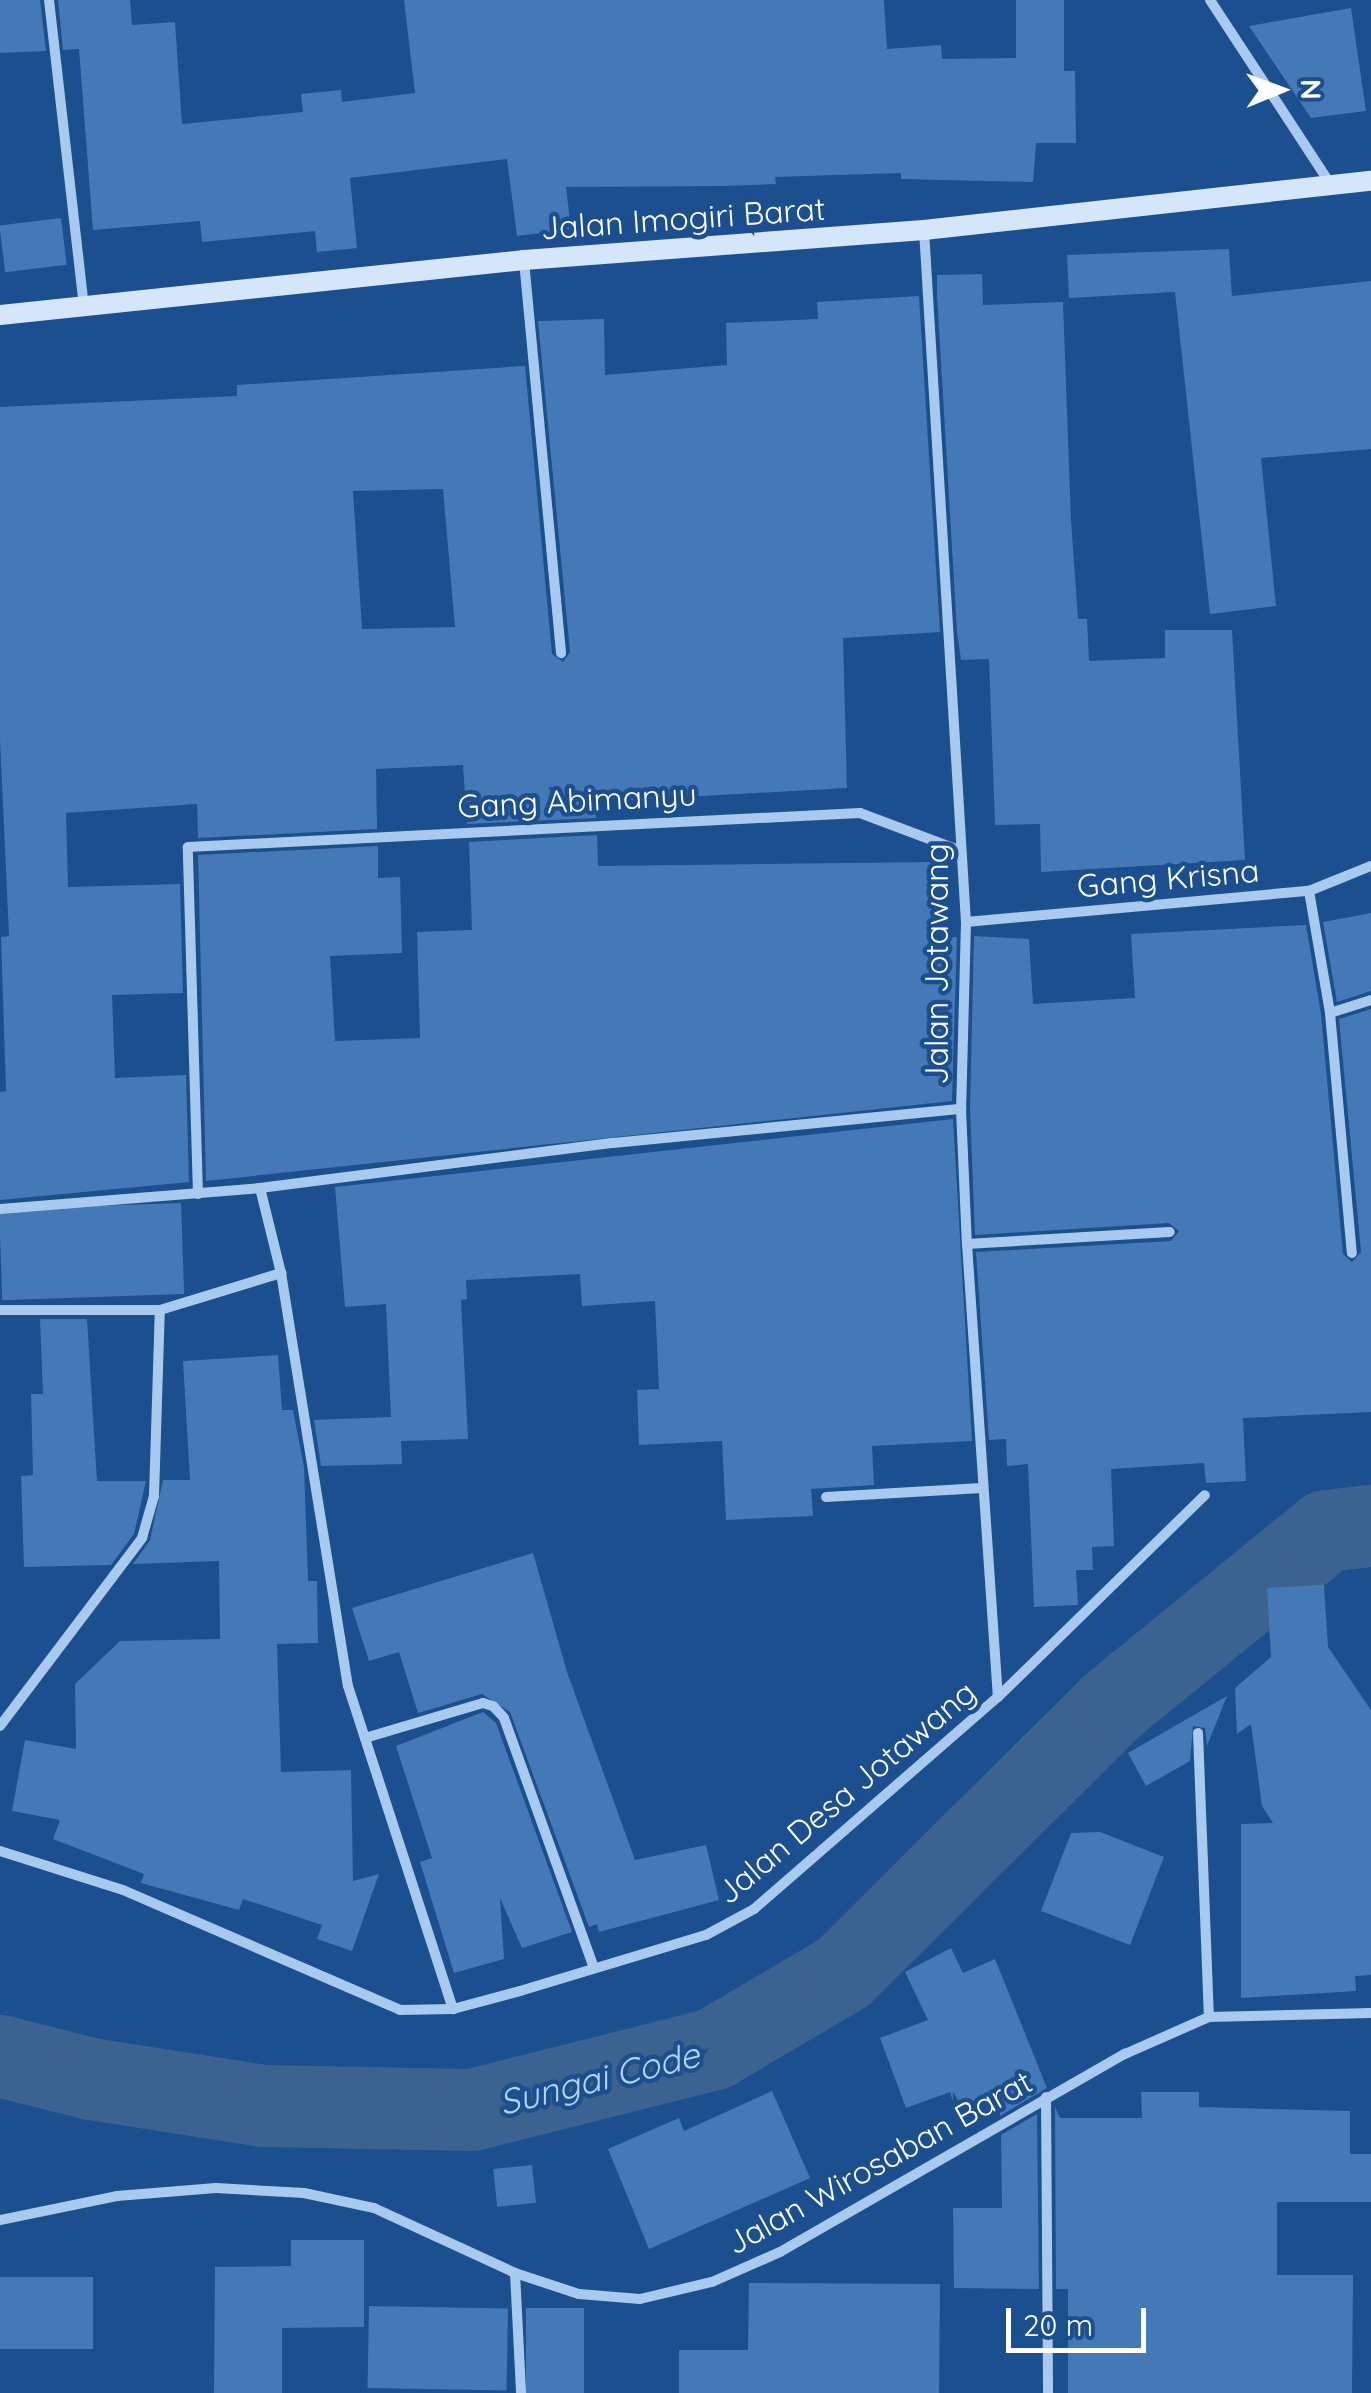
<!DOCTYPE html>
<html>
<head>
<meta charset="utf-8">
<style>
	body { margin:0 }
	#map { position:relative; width:1371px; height:2393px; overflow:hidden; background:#1b4f8f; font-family:Quicksand,sans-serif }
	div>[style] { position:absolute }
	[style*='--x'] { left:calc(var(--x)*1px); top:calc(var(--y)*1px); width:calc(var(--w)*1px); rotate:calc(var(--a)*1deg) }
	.river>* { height:82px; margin:-41px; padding:0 41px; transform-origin:41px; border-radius:41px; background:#3c6290 }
	.building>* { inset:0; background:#4478b7; transform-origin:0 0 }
	.street>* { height:10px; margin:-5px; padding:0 5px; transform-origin:5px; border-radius:5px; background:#a9c9ee }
	.secondary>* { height:20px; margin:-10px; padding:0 10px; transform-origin:10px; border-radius:10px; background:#d6e6fa }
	span { translate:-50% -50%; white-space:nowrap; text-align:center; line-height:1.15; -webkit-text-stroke:9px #1b4f8f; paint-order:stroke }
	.street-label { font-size:32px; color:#fff }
	.water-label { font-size:35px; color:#b5d3f5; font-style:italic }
	.north { position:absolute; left:1231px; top:40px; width:100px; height:100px; -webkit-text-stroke:8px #1b4f8f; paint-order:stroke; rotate:89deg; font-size:28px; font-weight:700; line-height:40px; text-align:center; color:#fff }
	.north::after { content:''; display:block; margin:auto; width:35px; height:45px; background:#fff; clip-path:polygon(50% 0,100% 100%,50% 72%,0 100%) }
	.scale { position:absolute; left:1006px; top:2308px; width:140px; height:45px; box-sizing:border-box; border:5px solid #fff; border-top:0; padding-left:12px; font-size:30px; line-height:35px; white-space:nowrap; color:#fff; -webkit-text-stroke:8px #1b4f8f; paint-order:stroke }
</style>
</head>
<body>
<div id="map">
	<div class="river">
		<i style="--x:0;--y:2056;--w:94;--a:14.2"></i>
		<i style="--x:91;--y:2079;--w:175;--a:8.9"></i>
		<i style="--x:264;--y:2106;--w:208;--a:1.1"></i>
		<i style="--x:472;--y:2110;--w:250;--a:-14.1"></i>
		<i style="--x:714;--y:2049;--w:150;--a:-30.5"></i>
		<i style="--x:843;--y:1973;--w:380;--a:-44.8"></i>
		<i style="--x:1113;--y:1705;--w:275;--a:-39.2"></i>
		<i style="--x:1326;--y:1531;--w:45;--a:-6.3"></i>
	</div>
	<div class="building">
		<i style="clip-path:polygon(0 0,40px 0,46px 51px,0 53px)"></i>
		<i style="clip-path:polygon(58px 0,130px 0,132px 25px,175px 22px,182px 124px,303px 112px,301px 94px,341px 90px,342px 102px,415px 93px,404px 0,884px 0,887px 49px,941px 45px,942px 59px,1016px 58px,1016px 0,1064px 0,1064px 71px,1075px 71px,1076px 143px,1036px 143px,1033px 182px,901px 179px,901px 173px,775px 177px,776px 184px,726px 186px,566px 187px,571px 229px,517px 236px,507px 159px,350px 178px,357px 248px,317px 252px,315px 231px,202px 242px,200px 221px,93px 230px,79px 49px,63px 50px)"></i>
		<i style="clip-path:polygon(1351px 8px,1366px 111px,1311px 118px,1249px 26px)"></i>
		<i style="left:61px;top:218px;width:47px;height:62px;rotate:83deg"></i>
		<i style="clip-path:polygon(1229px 249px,1232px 296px,1371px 281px,1371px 449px,1261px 458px,1276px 606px,1210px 614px,1175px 292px,1069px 298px,1067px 255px)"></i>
		<i style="clip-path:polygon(982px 274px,983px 305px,1063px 302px,1071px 520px,1078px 619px,1087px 619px,1089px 661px,1165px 658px,1165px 630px,1232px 630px,1245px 860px,1041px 872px,1040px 824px,995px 825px,989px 659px,961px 660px,957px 632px,937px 295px,937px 275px)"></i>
		<i style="clip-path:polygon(evenodd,919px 296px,940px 632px,843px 638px,847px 788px,595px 802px,596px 818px,467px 824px,463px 765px,376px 769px,377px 829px,198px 838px,197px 804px,66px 813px,68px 887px,180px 884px,183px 993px,112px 995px,115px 1078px,186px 1075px,189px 1182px,0 1200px,0 1092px,6px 1091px,1px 937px,9px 936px,0 739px,0 407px,237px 396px,237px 385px,525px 366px,552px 654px,563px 662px,570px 652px,538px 321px,604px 319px,605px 375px,727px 365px,726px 323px,818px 319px,817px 302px,919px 296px,443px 489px,455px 627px,362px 629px,353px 491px,443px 489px)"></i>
		<i style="clip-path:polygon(597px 835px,598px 866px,934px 862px,936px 938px,957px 937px,952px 1101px,206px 1181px,198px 855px,378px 846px,378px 878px,400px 877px,402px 953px,330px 956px,335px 1041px,420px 1038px,417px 932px,472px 930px,469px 842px)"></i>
		<i style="clip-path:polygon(1371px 913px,1371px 991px,1337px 1002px,1323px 922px)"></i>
		<i style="clip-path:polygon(1306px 925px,1321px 1014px,1343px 1254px,1352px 1262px,1361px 1252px,1339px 1019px,1371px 1009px,1371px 1412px,1243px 1418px,1246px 1481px,1206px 1483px,1204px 1463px,1111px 1469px,1114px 1546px,1092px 1547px,1093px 1570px,1076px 1570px,1078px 1605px,1034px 1607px,1028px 1464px,1007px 1466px,1006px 1439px,989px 1440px,976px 1252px,1171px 1241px,1179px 1231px,1169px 1223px,975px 1235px,970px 1109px,974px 936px,1029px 939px,1033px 1004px,1135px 998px,1131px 934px)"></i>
		<i style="clip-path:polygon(953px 1119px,972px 1441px,872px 1446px,874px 1485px,811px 1489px,813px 1516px,726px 1520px,722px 1441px,639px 1445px,637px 1390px,659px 1389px,655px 1301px,582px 1306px,580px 1274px,466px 1280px,467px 1299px,461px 1300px,468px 1439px,401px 1441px,402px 1464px,321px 1466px,314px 1420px,391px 1417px,386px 1304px,345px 1307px,335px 1187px)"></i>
		<i style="left:181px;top:1203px;width:91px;height:182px;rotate:88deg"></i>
		<i style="clip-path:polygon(40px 1319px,87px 1319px,97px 1481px,146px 1481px,134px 1534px,111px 1565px,24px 1567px,21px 1476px,33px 1475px,31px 1394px,43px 1394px)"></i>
		<i style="clip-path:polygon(278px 1355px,282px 1410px,293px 1410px,304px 1467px,308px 1581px,317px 1581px,318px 1643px,277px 1644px,281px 1772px,351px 1770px,353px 1881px,379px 1874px,352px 1951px,317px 1939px,322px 1925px,243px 1899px,239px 1910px,141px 1883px,144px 1874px,53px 1839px,60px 1820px,12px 1811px,25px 1740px,76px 1749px,75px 1684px,120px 1641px,220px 1639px,219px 1561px,133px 1564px,150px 1540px,163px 1480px,190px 1480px,183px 1361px)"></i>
		<i style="clip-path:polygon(533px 1553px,567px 1672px,635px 1860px,706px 1845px,719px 1900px,599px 1932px,597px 1924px,589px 1927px,510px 1712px,482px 1694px,418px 1713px,399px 1652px,369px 1661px,352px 1608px)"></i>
		<i style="clip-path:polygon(1324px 1585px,1328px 1647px,1371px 1710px,1371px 1975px,1355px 1976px,1356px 1991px,1241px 1998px,1241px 1824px,1273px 1823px,1262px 1806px,1251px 1724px,1237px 1734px,1235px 1688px,1271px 1657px,1267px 1588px)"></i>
		<i style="clip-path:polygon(1227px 1696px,1207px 1746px,1205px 1728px,1193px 1726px,1190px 1761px,1146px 1786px,1128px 1753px)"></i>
		<i style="clip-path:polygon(483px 1712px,496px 1723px,572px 1932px,522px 1948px,500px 1898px,504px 1959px,454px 1973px,420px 1862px,432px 1858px,396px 1746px)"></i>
		<i style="clip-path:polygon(1100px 1832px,1164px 1857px,1130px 1945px,1041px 1911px,1071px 1833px)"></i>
		<i style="clip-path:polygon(951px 1948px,963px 1973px,995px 1959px,1047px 2088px,1000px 2116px,1000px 2096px,956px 2111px,950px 2092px,906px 2108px,880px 2038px,928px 2020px,905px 1972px)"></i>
		<i style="clip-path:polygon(772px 2091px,810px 2178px,649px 2249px,608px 2149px,679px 2118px,684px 2131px)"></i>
		<i style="clip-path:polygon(1141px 2092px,1199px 2092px,1199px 2107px,1350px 2111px,1350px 2154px,1371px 2154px,1371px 2202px,1277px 2202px,1277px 2275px,1353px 2275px,1352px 2393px,1068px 2393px,1068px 2289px,1056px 2289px,1055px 2107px,1060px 2118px,1142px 2118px)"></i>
		<i style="clip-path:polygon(1037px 2114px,1039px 2289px,954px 2288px,953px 2208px,1002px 2208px,1001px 2135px)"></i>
		<i style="left:532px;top:2165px;width:38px;height:39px;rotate:84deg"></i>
		<i style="clip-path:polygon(291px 2240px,364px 2240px,364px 2327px,282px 2328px,282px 2393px,214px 2393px,215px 2267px,291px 2266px)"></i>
		<i style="left:0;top:2277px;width:93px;height:72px"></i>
		<i style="clip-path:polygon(749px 2283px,940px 2284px,939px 2393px,679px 2393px,679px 2350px,748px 2350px)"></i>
		<i style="left:369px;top:2306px;width:139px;height:82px;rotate:1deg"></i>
		<i style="left:526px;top:2308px;width:58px;height:85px"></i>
	</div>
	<div class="street">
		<i style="--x:49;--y:0;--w:308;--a:83.5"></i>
		<i style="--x:1210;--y:0;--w:221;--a:56.8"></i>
		<i style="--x:924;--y:230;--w:693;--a:86.53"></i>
		<i style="--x:966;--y:922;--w:187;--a:91.5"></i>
		<i style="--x:961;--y:1109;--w:135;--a:87.5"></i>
		<i style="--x:967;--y:1244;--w:454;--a:86.1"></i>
		<i style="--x:524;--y:261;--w:394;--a:84.6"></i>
		<i style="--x:1309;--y:891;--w:124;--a:80.2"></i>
		<i style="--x:1330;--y:1013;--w:241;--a:84.8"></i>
		<i style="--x:966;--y:922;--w:344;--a:-5.2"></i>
		<i style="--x:1309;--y:891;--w:67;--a:-22"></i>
		<i style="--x:1330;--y:1013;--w:43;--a:-17.6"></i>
		<i style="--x:260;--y:1188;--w:88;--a:76.1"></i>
		<i style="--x:281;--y:1273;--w:418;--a:80.8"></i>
		<i style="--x:348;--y:1686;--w:340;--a:72"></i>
		<i style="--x:198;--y:1194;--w:347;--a:-91.7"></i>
		<i style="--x:188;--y:847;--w:673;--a:-2.9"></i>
		<i style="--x:860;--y:813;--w:108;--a:20.6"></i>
		<i style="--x:0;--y:1209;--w:261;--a:-4.6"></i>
		<i style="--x:260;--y:1188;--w:356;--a:-7.3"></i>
		<i style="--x:613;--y:1143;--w:350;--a:-5.6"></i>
		<i style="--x:967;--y:1244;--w:203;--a:-3.4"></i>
		<i style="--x:0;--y:1310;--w:160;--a:0"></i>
		<i style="--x:160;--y:1310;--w:127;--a:-17"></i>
		<i style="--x:826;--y:1497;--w:156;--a:-3.3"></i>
		<i style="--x:0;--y:1726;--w:236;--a:-52.9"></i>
		<i style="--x:142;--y:1538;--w:44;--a:-74.1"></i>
		<i style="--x:154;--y:1496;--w:186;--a:-88.2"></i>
		<i style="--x:1198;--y:1733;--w:284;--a:87.8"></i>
		<i style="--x:365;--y:1738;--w:123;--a:-16.5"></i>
		<i style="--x:483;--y:1703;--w:10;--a:17"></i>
		<i style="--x:493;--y:1706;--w:16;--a:47"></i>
		<i style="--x:504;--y:1718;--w:263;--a:70.2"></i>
		<i style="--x:0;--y:1851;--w:129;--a:17.6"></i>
		<i style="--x:123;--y:1890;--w:302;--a:23.4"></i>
		<i style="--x:400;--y:2010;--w:53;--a:-1.1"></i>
		<i style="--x:453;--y:2009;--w:69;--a:-15"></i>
		<i style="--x:520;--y:1991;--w:194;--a:-16.8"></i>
		<i style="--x:706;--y:1935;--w:55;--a:-28.4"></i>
		<i style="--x:754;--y:1909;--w:323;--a:-41"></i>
		<i style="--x:998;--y:1697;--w:289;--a:-44.3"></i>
		<i style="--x:1046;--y:2097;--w:296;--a:89.6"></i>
		<i style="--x:0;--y:2220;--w:119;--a:-11.6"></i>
		<i style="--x:117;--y:2196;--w:99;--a:-4.6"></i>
		<i style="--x:216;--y:2188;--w:88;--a:3.3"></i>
		<i style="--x:304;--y:2193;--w:72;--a:12.1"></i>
		<i style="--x:374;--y:2208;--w:155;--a:24.7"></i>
		<i style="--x:515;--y:2273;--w:67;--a:18.2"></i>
		<i style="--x:579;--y:2294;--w:61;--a:4.7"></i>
		<i style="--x:640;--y:2299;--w:74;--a:-13.3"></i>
		<i style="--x:712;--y:2282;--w:74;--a:-23.8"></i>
		<i style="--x:780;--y:2252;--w:398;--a:-29.9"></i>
		<i style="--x:1125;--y:2054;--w:92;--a:-23.8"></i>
		<i style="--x:1209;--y:2017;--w:162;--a:-1.4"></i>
		<i style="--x:515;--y:2273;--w:120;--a:87.1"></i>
	</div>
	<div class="secondary">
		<i style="--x:0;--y:315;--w:527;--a:-5.99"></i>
		<i style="--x:524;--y:260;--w:401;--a:-4.3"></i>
		<i style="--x:924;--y:230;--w:450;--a:-6.3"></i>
	</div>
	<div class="street-label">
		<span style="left:683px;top:218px;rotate:-4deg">Jalan Imogiri Barat</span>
		<span style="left:577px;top:800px;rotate:-3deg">Gang Abimanyu</span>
		<span style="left:1168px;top:878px;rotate:-5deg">Gang Krisna</span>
		<span style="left:936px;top:964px;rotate:-90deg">Jalan Jotawang</span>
		<span style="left:846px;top:1792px;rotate:-40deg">Jalan Desa Jotawang</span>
		<span style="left:879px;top:2162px;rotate:-29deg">Jalan Wirosaban Barat</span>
	</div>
	<div class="water-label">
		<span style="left:599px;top:2078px;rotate:-14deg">Sungai Code</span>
	</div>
	<div class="north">N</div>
	<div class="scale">20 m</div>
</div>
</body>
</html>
